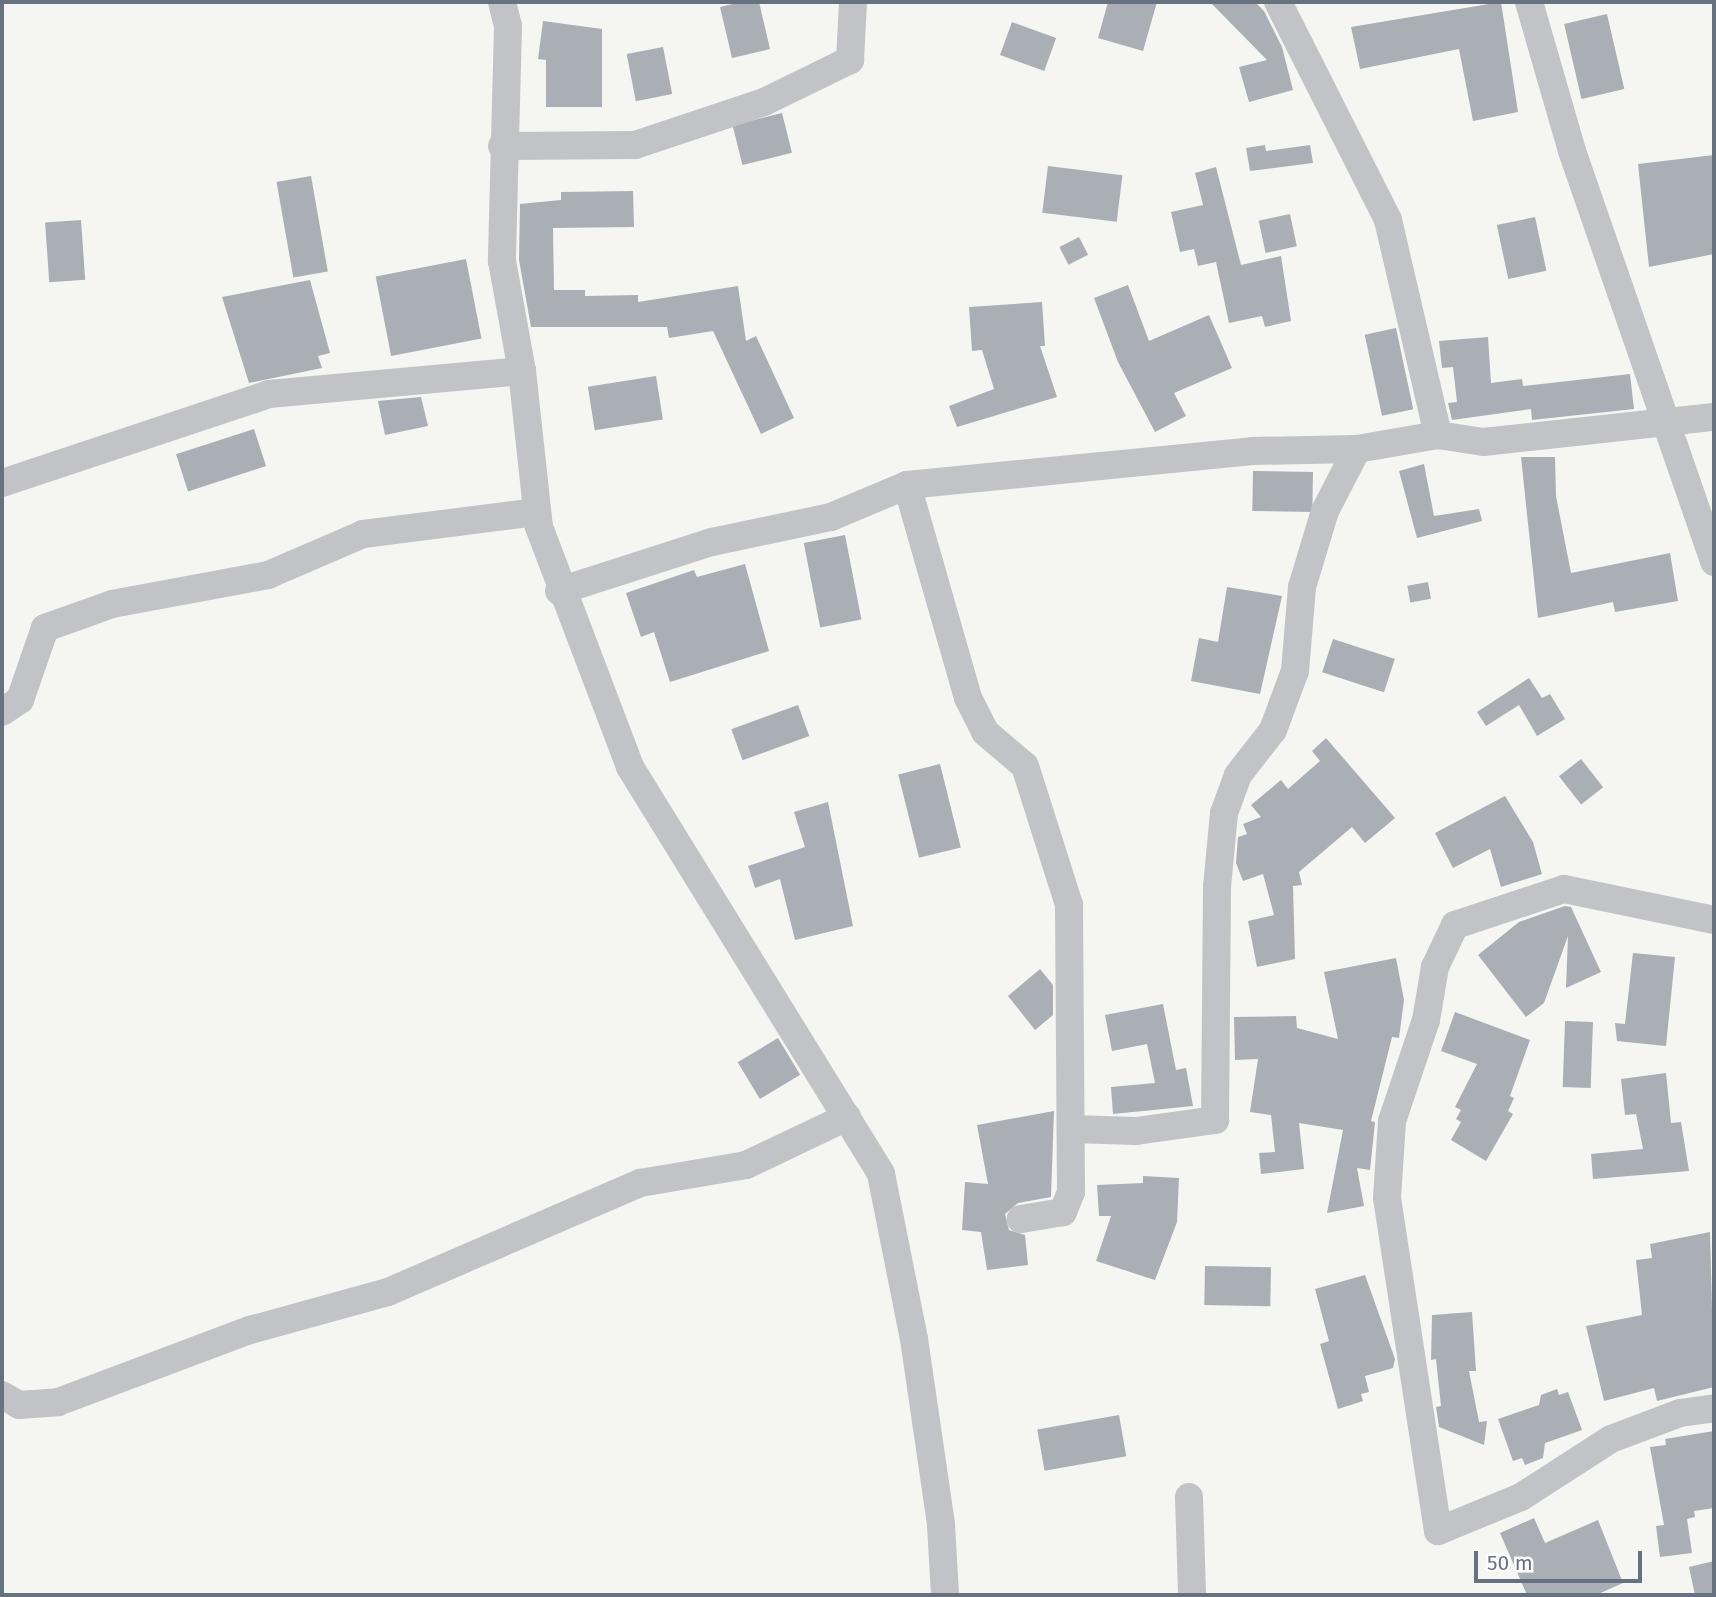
<!DOCTYPE html>
<html>
<head>
<meta charset="utf-8">
<style>
	body { margin:0 }
	#map { position:relative; width:1716px; height:1597px; overflow:hidden; background:#f5f5f2; font-family:"Fira Sans",sans-serif }
	div>[style] { position:absolute }
	[style*='--x'] { left:calc(var(--x)*1px); top:calc(var(--y)*1px); width:calc(var(--w)*1px); rotate:calc(var(--a)*1deg) }
	.building>* { inset:0; background:#aaafb5; transform-origin:0 0 }
	.minor>* { height:28px; margin:-14px; padding:0 14px; transform-origin:14px; border-radius:14px; background:#c1c3c7 }
	span { translate:-50% -50%; white-space:nowrap; text-align:center; line-height:1.15; -webkit-text-stroke:7px #fff; paint-order:stroke }
	.frame { position:absolute; inset:0; border:4px solid #677280; pointer-events:none }
	.scale { position:absolute; left:1474px; top:1551px; width:168px; height:32px; box-sizing:border-box; border:4px solid #677280; border-top:0; padding-left:9px; font-size:21px; line-height:24px; white-space:nowrap; color:#677280; -webkit-text-stroke:5px #fff; paint-order:stroke }
</style>
</head>
<body>
<div id="map">
	<div class="building">
		<i style="clip-path:polygon(741px 2px,759px 2px,770px 49px,732px 58px,720px 7px)"></i>
		<i style="clip-path:polygon(1108px 2px,1157px 2px,1143px 51px,1098px 38px)"></i>
		<i style="clip-path:polygon(1210px 2px,1255px 2px,1264px 11px,1282px 47px,1293px 90px,1249px 102px,1239px 67px,1267px 60px)"></i>
		<i style="clip-path:polygon(1501px 2px,1518px 112px,1473px 121px,1459px 49px,1360px 69px,1351px 27px)"></i>
		<i style="left:1607px;top:14px;width:77px;height:44px;rotate:77deg"></i>
		<i style="clip-path:polygon(543px 21px,602px 29px,602px 107px,546px 107px,546px 60px,538px 59px)"></i>
		<i style="left:1012px;top:22px;width:47px;height:35px;rotate:20deg"></i>
		<i style="left:663px;top:47px;width:48px;height:37px;rotate:79deg"></i>
		<i style="left:782px;top:113px;width:41px;height:51px;rotate:76deg"></i>
		<i style="clip-path:polygon(1265px 145px,1266px 151px,1310px 145px,1313px 163px,1250px 171px,1246px 148px)"></i>
		<i style="clip-path:polygon(1714px 155px,1714px 254px,1649px 267px,1638px 164px)"></i>
		<i style="left:1048px;top:166px;width:75px;height:47px;rotate:7deg"></i>
		<i style="clip-path:polygon(1216px 167px,1241px 265px,1281px 256px,1291px 321px,1265px 327px,1262px 316px,1229px 323px,1216px 262px,1198px 266px,1194px 249px,1180px 252px,1171px 212px,1203px 205px,1195px 173px)"></i>
		<i style="left:311px;top:176px;width:97px;height:35px;rotate:80deg"></i>
		<i style="clip-path:polygon(633px 191px,634px 227px,553px 228px,554px 290px,585px 290px,585px 296px,638px 295px,638px 302px,738px 286px,746px 341px,756px 336px,794px 418px,761px 434px,713px 331px,669px 338px,667px 327px,531px 327px,519px 260px,520px 204px,561px 200px,561px 192px)"></i>
		<i style="left:1290px;top:214px;width:33px;height:32px;rotate:78deg"></i>
		<i style="left:1535px;top:217px;width:55px;height:39px;rotate:78deg"></i>
		<i style="left:81px;top:220px;width:60px;height:36px;rotate:86deg"></i>
		<i style="left:1079px;top:237px;width:20px;height:22px;rotate:63deg"></i>
		<i style="left:466px;top:259px;width:81px;height:92px;rotate:79deg"></i>
		<i style="clip-path:polygon(310px 280px,330px 353px,318px 356px,322px 368px,249px 383px,222px 297px)"></i>
		<i style="clip-path:polygon(1128px 285px,1149px 341px,1209px 315px,1232px 368px,1174px 393px,1186px 416px,1155px 432px,1118px 362px,1094px 298px)"></i>
		<i style="clip-path:polygon(1042px 302px,1045px 346px,1040px 346px,1057px 397px,957px 427px,949px 406px,994px 389px,982px 350px,972px 351px,969px 307px)"></i>
		<i style="left:1396px;top:328px;width:83px;height:32px;rotate:78deg"></i>
		<i style="clip-path:polygon(1488px 337px,1491px 383px,1522px 379px,1523px 386px,1630px 374px,1634px 409px,1532px 420px,1531px 409px,1452px 420px,1448px 403px,1457px 402px,1453px 367px,1442px 368px,1439px 341px)"></i>
		<i style="left:656px;top:376px;width:44px;height:69px;rotate:81deg"></i>
		<i style="clip-path:polygon(421px 397px,428px 426px,385px 435px,378px 401px)"></i>
		<i style="left:254px;top:429px;width:39px;height:82px;rotate:72deg"></i>
		<i style="clip-path:polygon(1521px 457px,1555px 457px,1556px 496px,1571px 573px,1670px 553px,1678px 601px,1615px 612px,1613px 602px,1538px 618px)"></i>
		<i style="clip-path:polygon(1424px 464px,1434px 516px,1479px 509px,1482px 521px,1417px 538px,1399px 471px)"></i>
		<i style="left:1253px;top:471px;width:60px;height:40px;rotate:1deg"></i>
		<i style="left:845px;top:535px;width:86px;height:42px;rotate:79deg"></i>
		<i style="clip-path:polygon(745px 564px,769px 651px,670px 682px,654px 632px,641px 637px,626px 593px,694px 570px,697px 577px)"></i>
		<i style="left:1428px;top:582px;width:17px;height:21px;rotate:80deg"></i>
		<i style="clip-path:polygon(1227px 587px,1282px 596px,1260px 694px,1191px 681px,1199px 638px,1218px 642px)"></i>
		<i style="left:1333px;top:639px;width:65px;height:35px;rotate:18deg"></i>
		<i style="clip-path:polygon(1529px 678px,1542px 698px,1550px 694px,1565px 719px,1537px 736px,1519px 705px,1486px 726px,1477px 712px)"></i>
		<i style="left:798px;top:705px;width:33px;height:71px;rotate:70deg"></i>
		<i style="clip-path:polygon(1326px 738px,1395px 818px,1365px 843px,1352px 827px,1299px 872px,1302px 885px,1293px 886px,1295px 959px,1257px 967px,1248px 921px,1274px 915px,1263px 874px,1243px 881px,1236px 863px,1238px 837px,1247px 834px,1243px 824px,1261px 817px,1251px 805px,1281px 780px,1288px 789px,1320px 761px,1312px 751px)"></i>
		<i style="left:1581px;top:759px;width:36px;height:28px;rotate:52deg"></i>
		<i style="left:940px;top:764px;width:86px;height:43px;rotate:76deg"></i>
		<i style="clip-path:polygon(1505px 796px,1533px 842px,1542px 874px,1501px 887px,1490px 849px,1453px 868px,1435px 833px)"></i>
		<i style="clip-path:polygon(828px 802px,853px 926px,795px 940px,780px 879px,755px 888px,748px 866px,805px 847px,794px 812px)"></i>
		<i style="clip-path:polygon(1565px 906px,1571px 907px,1601px 972px,1566px 988px,1568px 936px,1544px 1003px,1526px 1017px,1478px 955px,1519px 922px)"></i>
		<i style="clip-path:polygon(1633px 953px,1675px 957px,1666px 1046px,1617px 1041px,1615px 1023px,1625px 1024px)"></i>
		<i style="clip-path:polygon(1396px 958px,1404px 1000px,1399px 1038px,1392px 1037px,1371px 1121px,1375px 1122px,1370px 1170px,1357px 1168px,1364px 1206px,1327px 1213px,1343px 1130px,1299px 1123px,1304px 1169px,1261px 1174px,1259px 1153px,1275px 1152px,1271px 1115px,1250px 1112px,1258px 1059px,1235px 1060px,1234px 1017px,1296px 1016px,1297px 1028px,1338px 1039px,1324px 972px)"></i>
		<i style="clip-path:polygon(1040px 969px,1053px 985px,1053px 1015px,1035px 1030px,1008px 996px)"></i>
		<i style="clip-path:polygon(1163px 1004px,1176px 1070px,1186px 1068px,1193px 1106px,1113px 1114px,1111px 1087px,1155px 1083px,1147px 1044px,1112px 1051px,1105px 1015px)"></i>
		<i style="clip-path:polygon(1455px 1012px,1530px 1040px,1510px 1096px,1514px 1098px,1508px 1111px,1513px 1114px,1486px 1161px,1451px 1140px,1461px 1122px,1456px 1119px,1461px 1110px,1455px 1107px,1477px 1064px,1441px 1051px)"></i>
		<i style="left:1565px;top:1021px;width:28px;height:66px;rotate:2deg"></i>
		<i style="left:778px;top:1038px;width:43px;height:47px;rotate:59deg"></i>
		<i style="clip-path:polygon(1666px 1073px,1671px 1123px,1681px 1122px,1689px 1171px,1593px 1179px,1591px 1154px,1643px 1149px,1636px 1114px,1625px 1115px,1621px 1079px)"></i>
		<i style="clip-path:polygon(1054px 1111px,1051px 1197px,1018px 1203px,1005px 1214px,1009px 1230px,1025px 1235px,1028px 1265px,987px 1270px,981px 1232px,962px 1230px,965px 1182px,988px 1184px,977px 1125px)"></i>
		<i style="clip-path:polygon(1143px 1176px,1179px 1178px,1177px 1222px,1155px 1280px,1096px 1261px,1111px 1216px,1099px 1216px,1097px 1185px,1143px 1183px)"></i>
		<i style="clip-path:polygon(1710px 1232px,1714px 1387px,1657px 1401px,1654px 1388px,1604px 1401px,1586px 1326px,1642px 1315px,1636px 1260px,1652px 1258px,1650px 1244px)"></i>
		<i style="left:1205px;top:1266px;width:66px;height:39px;rotate:1deg"></i>
		<i style="clip-path:polygon(1365px 1275px,1395px 1359px,1393px 1368px,1365px 1376px,1369px 1392px,1361px 1394px,1363px 1401px,1338px 1409px,1320px 1344px,1329px 1341px,1315px 1289px)"></i>
		<i style="clip-path:polygon(1472px 1312px,1476px 1371px,1469px 1371px,1479px 1422px,1487px 1421px,1484px 1445px,1439px 1427px,1436px 1407px,1441px 1406px,1436px 1359px,1431px 1360px,1432px 1315px)"></i>
		<i style="clip-path:polygon(1557px 1389px,1559px 1395px,1568px 1392px,1582px 1430px,1545px 1443px,1543px 1458px,1525px 1465px,1522px 1458px,1513px 1461px,1498px 1419px,1539px 1405px,1541px 1395px)"></i>
		<i style="left:1119px;top:1415px;width:42px;height:83px;rotate:80deg"></i>
		<i style="clip-path:polygon(1714px 1431px,1714px 1508px,1694px 1511px,1695px 1517px,1687px 1519px,1692px 1553px,1660px 1557px,1656px 1526px,1664px 1525px,1650px 1447px,1666px 1445px,1665px 1439px)"></i>
		<i style="clip-path:polygon(1534px 1518px,1545px 1543px,1598px 1520px,1623px 1583px,1596px 1595px,1527px 1595px,1500px 1533px)"></i>
		<i style="clip-path:polygon(1714px 1561px,1714px 1595px,1695px 1595px,1689px 1567px)"></i>
	</div>
	<div class="minor">
		<i style="--x:502;--y:2;--w:25;--a:76"></i>
		<i style="--x:508;--y:26;--w:235;--a:91.5"></i>
		<i style="--x:502;--y:261;--w:112;--a:79.7"></i>
		<i style="--x:522;--y:371;--w:157;--a:83.8"></i>
		<i style="--x:539;--y:527;--w:257;--a:69.2"></i>
		<i style="--x:630;--y:767;--w:478;--a:58.3"></i>
		<i style="--x:881;--y:1174;--w:168;--a:78.7"></i>
		<i style="--x:914;--y:1339;--w:188;--a:81.7"></i>
		<i style="--x:941;--y:1525;--w:70;--a:86.7"></i>
		<i style="--x:1278;--y:2;--w:244;--a:63.2"></i>
		<i style="--x:1388;--y:220;--w:221;--a:76.9"></i>
		<i style="--x:1529;--y:2;--w:155;--a:73.9"></i>
		<i style="--x:1572;--y:151;--w:435;--a:70.9"></i>
		<i style="--x:502;--y:146;--w:133;--a:-0.4"></i>
		<i style="--x:635;--y:145;--w:136;--a:-18.4"></i>
		<i style="--x:764;--y:102;--w:96;--a:-26"></i>
		<i style="--x:850;--y:60;--w:58;--a:-87"></i>
		<i style="--x:2;--y:483;--w:281;--a:-18.4"></i>
		<i style="--x:269;--y:394;--w:254;--a:-5.2"></i>
		<i style="--x:907;--y:485;--w:222;--a:74"></i>
		<i style="--x:968;--y:698;--w:38;--a:63"></i>
		<i style="--x:985;--y:732;--w:52;--a:40.4"></i>
		<i style="--x:1025;--y:766;--w:146;--a:72.4"></i>
		<i style="--x:1069;--y:905;--w:287;--a:89.6"></i>
		<i style="--x:1071;--y:1192;--w:22;--a:112"></i>
		<i style="--x:1063;--y:1212;--w:43;--a:170.5"></i>
		<i style="--x:559;--y:591;--w:161;--a:-17.8"></i>
		<i style="--x:712;--y:542;--w:122;--a:-11.9"></i>
		<i style="--x:831;--y:517;--w:82;--a:-22.8"></i>
		<i style="--x:907;--y:485;--w:347;--a:-5.6"></i>
		<i style="--x:1252;--y:451;--w:105;--a:-1.1"></i>
		<i style="--x:1357;--y:449;--w:82;--a:-9.8"></i>
		<i style="--x:1438;--y:435;--w:46;--a:8.8"></i>
		<i style="--x:1483;--y:442;--w:232;--a:-6.2"></i>
		<i style="--x:2;--y:712;--w:22;--a:-34"></i>
		<i style="--x:20;--y:700;--w:76;--a:-70.9"></i>
		<i style="--x:45;--y:628;--w:71;--a:-19.7"></i>
		<i style="--x:112;--y:604;--w:159;--a:-10.5"></i>
		<i style="--x:268;--y:575;--w:103;--a:-23.3"></i>
		<i style="--x:363;--y:534;--w:175;--a:-7.2"></i>
		<i style="--x:1714;--y:920;--w:153;--a:-168.3"></i>
		<i style="--x:1564;--y:889;--w:115;--a:161.7"></i>
		<i style="--x:1455;--y:925;--w:47;--a:115.5"></i>
		<i style="--x:1435;--y:967;--w:54;--a:99.6"></i>
		<i style="--x:1426;--y:1020;--w:107;--a:108.6"></i>
		<i style="--x:1392;--y:1121;--w:77;--a:93.7"></i>
		<i style="--x:1387;--y:1198;--w:337;--a:81.3"></i>
		<i style="--x:1438;--y:1531;--w:90;--a:-22.3"></i>
		<i style="--x:1521;--y:1497;--w:107;--a:-32.8"></i>
		<i style="--x:1611;--y:1439;--w:74;--a:-20.6"></i>
		<i style="--x:1680;--y:1413;--w:34;--a:-8"></i>
		<i style="--x:1072;--y:1129;--w:64;--a:1.8"></i>
		<i style="--x:1136;--y:1131;--w:80;--a:-7.9"></i>
		<i style="--x:1215;--y:1120;--w:233;--a:-89.5"></i>
		<i style="--x:1217;--y:887;--w:74;--a:-84.6"></i>
		<i style="--x:1224;--y:813;--w:40;--a:-69.8"></i>
		<i style="--x:1238;--y:775;--w:57;--a:-52.1"></i>
		<i style="--x:1273;--y:730;--w:63;--a:-69.6"></i>
		<i style="--x:1295;--y:671;--w:84;--a:-85.2"></i>
		<i style="--x:1302;--y:587;--w:79;--a:-73.2"></i>
		<i style="--x:1325;--y:511;--w:70;--a:-62.7"></i>
		<i style="--x:2;--y:1395;--w:20;--a:30"></i>
		<i style="--x:19;--y:1405;--w:39;--a:-4"></i>
		<i style="--x:58;--y:1402;--w:205;--a:-20.6"></i>
		<i style="--x:250;--y:1330;--w:143;--a:-15.4"></i>
		<i style="--x:388;--y:1292;--w:275;--a:-23.4"></i>
		<i style="--x:640;--y:1183;--w:108;--a:-9.6"></i>
		<i style="--x:746;--y:1165;--w:112;--a:-25.4"></i>
		<i style="--x:1189;--y:1497;--w:98;--a:88.2"></i>
	</div>
	<div class="frame"></div>
	<div class="scale">50 m</div>
</div>
</body>
</html>
